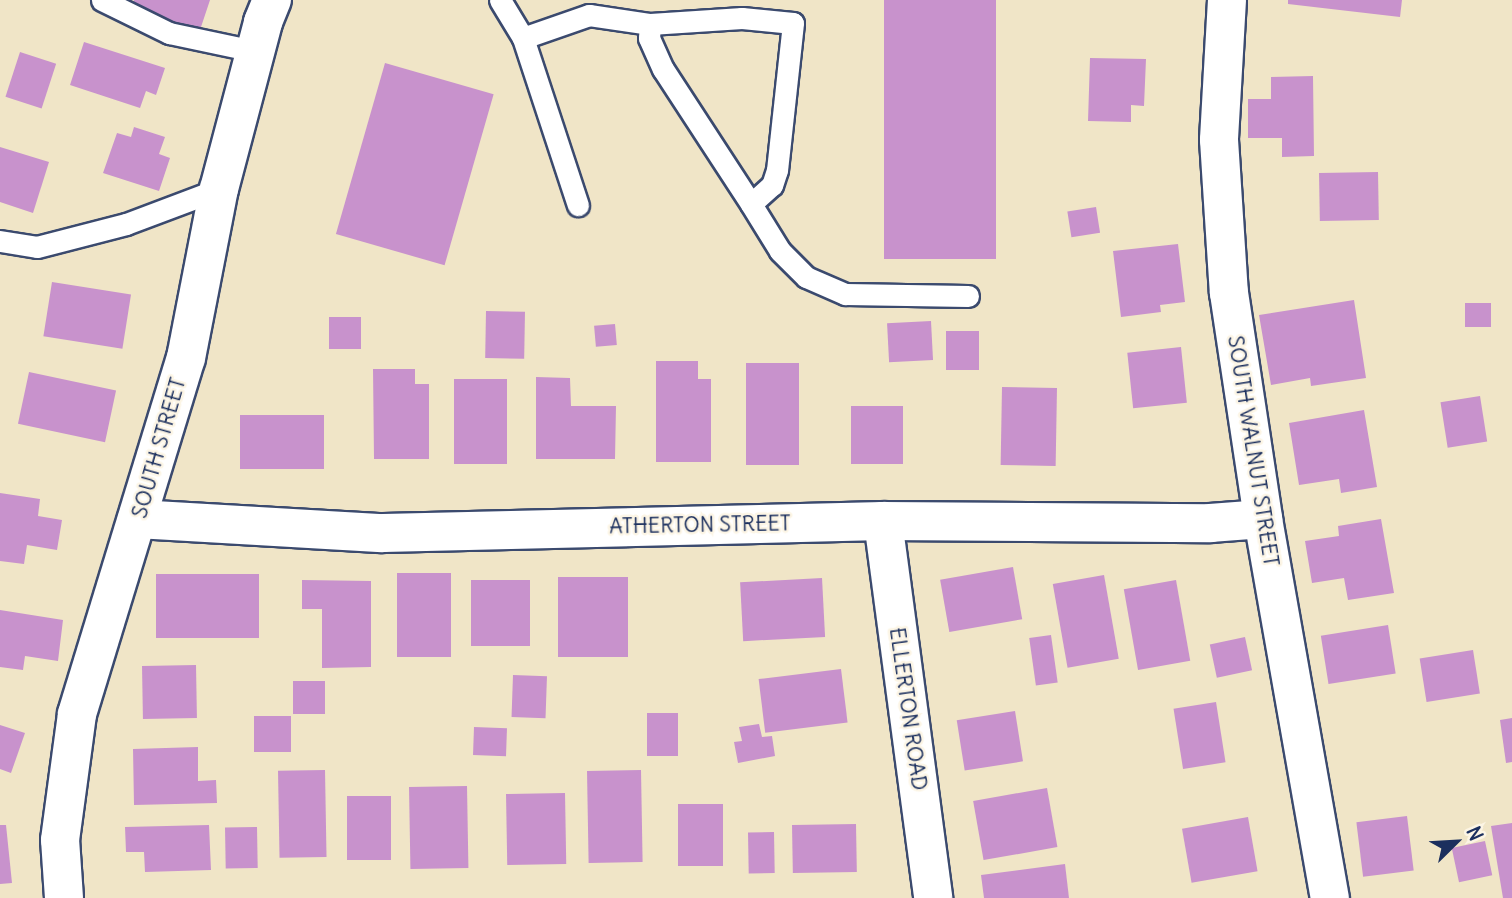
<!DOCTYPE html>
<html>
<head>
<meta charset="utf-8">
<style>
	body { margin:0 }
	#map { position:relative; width:1512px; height:898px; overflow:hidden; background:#f0e5c7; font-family:Delius,sans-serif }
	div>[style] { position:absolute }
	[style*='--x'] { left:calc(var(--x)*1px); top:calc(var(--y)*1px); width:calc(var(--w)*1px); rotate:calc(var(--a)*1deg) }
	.building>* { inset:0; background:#c892cc; transform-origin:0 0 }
	.roads { filter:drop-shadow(2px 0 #3b4a6e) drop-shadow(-2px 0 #3b4a6e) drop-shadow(0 2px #3b4a6e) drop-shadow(0 -2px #3b4a6e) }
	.lane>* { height:21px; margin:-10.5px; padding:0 10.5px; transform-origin:10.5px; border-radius:10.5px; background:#fff }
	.street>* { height:38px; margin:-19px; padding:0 19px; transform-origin:19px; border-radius:19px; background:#fff }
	span { translate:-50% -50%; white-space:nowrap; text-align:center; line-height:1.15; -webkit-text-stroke:5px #fcf5e5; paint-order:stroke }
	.street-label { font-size:21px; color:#1b2f5e }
	.north { position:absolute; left:1421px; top:807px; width:70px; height:70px; -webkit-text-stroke:5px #fcf5e5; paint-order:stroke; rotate:66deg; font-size:19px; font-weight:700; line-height:28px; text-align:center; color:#1b2f5e }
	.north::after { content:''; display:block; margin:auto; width:24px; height:32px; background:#1b2f5e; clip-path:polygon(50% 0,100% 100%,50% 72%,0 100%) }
</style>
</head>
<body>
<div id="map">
	<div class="building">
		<i style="clip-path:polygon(134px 0,210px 0,199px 33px,130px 11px)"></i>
		<i style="left:884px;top:0;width:112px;height:259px"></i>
		<i style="clip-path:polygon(1288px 0,1402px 0,1400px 17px,1288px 4px)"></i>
		<i style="clip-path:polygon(84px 42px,165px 68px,156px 95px,146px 91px,140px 108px,70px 85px)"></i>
		<i style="left:20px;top:52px;width:38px;height:47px;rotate:18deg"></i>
		<i style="clip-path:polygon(1090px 58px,1146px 59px,1144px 106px,1131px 105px,1131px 122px,1088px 121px)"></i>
		<i style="left:385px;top:63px;width:113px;height:178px;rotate:16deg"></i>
		<i style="clip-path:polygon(1313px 76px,1314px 156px,1282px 157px,1282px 138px,1248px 138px,1248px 99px,1271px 99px,1271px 77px)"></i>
		<i style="clip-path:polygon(134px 127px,165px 137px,159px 154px,170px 158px,159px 191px,103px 173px,117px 133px,131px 137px)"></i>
		<i style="clip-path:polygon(0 147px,49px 162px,33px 213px,0 202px)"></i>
		<i style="left:1378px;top:172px;width:48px;height:59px;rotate:89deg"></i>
		<i style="left:1096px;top:207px;width:26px;height:29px;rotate:81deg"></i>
		<i style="clip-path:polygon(1178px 244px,1185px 302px,1160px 305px,1161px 312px,1121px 317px,1113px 251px)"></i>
		<i style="left:52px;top:282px;width:80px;height:55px;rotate:9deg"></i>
		<i style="clip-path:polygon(1354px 300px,1366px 378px,1311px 386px,1310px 378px,1271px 385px,1259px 315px)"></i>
		<i style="left:1491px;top:303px;width:24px;height:26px;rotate:90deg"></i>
		<i style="left:486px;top:311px;width:39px;height:47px;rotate:1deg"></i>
		<i style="left:329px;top:317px;width:32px;height:32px"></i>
		<i style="left:931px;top:321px;width:39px;height:44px;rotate:87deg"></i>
		<i style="left:615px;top:324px;width:21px;height:21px;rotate:85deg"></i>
		<i style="left:946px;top:331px;width:33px;height:39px"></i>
		<i style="left:1181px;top:347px;width:56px;height:54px;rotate:84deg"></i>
		<i style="clip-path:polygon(656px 361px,698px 361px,698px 379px,711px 379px,711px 462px,656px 462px)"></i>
		<i style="left:746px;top:363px;width:53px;height:102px"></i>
		<i style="clip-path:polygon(373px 369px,415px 369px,415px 384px,429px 384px,429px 459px,374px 459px)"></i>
		<i style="left:29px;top:372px;width:89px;height:53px;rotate:12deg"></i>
		<i style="clip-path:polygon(536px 377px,570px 378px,571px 406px,616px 406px,615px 459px,536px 459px)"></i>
		<i style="left:454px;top:379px;width:53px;height:85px"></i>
		<i style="left:1002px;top:387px;width:55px;height:78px;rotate:1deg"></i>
		<i style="left:1480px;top:396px;width:46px;height:40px;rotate:81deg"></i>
		<i style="left:851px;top:406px;width:52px;height:58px"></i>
		<i style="clip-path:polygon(1364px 410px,1377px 487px,1341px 493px,1339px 479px,1299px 485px,1289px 423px)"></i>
		<i style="left:240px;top:415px;width:84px;height:54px"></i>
		<i style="clip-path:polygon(0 493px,40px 499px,38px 516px,62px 520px,57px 550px,27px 545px,24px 564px,0 561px)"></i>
		<i style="clip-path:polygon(1381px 519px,1394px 593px,1348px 600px,1344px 578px,1312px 583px,1305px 541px,1339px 536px,1338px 526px)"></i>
		<i style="left:1013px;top:567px;width:53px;height:74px;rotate:80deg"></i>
		<i style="left:397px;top:573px;width:54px;height:84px"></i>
		<i style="left:259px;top:574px;width:64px;height:103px;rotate:90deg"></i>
		<i style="left:1104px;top:575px;width:85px;height:52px;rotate:80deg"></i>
		<i style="left:558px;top:577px;width:70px;height:80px"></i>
		<i style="left:822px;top:578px;width:59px;height:82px;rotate:87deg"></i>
		<i style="clip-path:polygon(302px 580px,371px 581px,371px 667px,322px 668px,322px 609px,302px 609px)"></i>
		<i style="left:530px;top:580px;width:66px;height:59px;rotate:90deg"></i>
		<i style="left:1176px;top:580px;width:82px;height:53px;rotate:80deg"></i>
		<i style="clip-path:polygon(0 610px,63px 620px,58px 661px,25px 656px,23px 670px,0 667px)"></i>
		<i style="left:1388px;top:625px;width:49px;height:68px;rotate:81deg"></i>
		<i style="left:1051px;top:635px;width:48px;height:22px;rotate:82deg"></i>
		<i style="left:1245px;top:637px;width:34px;height:36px;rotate:78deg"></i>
		<i style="left:1473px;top:650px;width:44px;height:54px;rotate:81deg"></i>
		<i style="left:196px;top:665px;width:53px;height:54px;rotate:89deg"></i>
		<i style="left:841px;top:669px;width:54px;height:83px;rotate:83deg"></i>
		<i style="left:513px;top:675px;width:34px;height:42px;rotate:2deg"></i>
		<i style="left:293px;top:681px;width:32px;height:33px"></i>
		<i style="left:1216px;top:702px;width:61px;height:43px;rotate:81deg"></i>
		<i style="left:1015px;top:711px;width:51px;height:59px;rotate:81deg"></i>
		<i style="left:647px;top:713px;width:31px;height:43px"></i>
		<i style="left:254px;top:716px;width:37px;height:36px"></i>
		<i style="clip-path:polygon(1512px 718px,1512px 762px,1506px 763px,1500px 720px)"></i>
		<i style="clip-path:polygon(759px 724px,762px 737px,772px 736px,775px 756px,738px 763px,734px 742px,742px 741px,739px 727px)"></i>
		<i style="clip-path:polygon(0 725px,25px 733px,11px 773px,0 769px)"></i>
		<i style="left:474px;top:727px;width:33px;height:28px;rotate:2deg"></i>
		<i style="clip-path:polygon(198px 747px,198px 781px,216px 780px,217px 803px,134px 805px,133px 749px)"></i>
		<i style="left:325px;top:770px;width:87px;height:47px;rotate:89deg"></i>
		<i style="left:641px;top:770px;width:92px;height:54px;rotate:89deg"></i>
		<i style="left:467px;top:786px;width:82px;height:58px;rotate:89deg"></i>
		<i style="left:1047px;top:788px;width:60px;height:75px;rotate:80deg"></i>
		<i style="left:565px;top:793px;width:71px;height:59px;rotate:89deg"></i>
		<i style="left:347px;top:796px;width:44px;height:64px"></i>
		<i style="left:678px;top:804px;width:45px;height:62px"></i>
		<i style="left:1407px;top:816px;width:55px;height:51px;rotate:83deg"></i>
		<i style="left:1248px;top:817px;width:55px;height:67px;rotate:80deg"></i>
		<i style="clip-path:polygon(1512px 823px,1512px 898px,1503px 898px,1491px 826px)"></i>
		<i style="left:856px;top:824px;width:48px;height:64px;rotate:89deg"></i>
		<i style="clip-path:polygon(0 825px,6px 825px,12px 883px,0 884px)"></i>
		<i style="clip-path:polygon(209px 825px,211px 870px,145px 872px,144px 852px,126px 852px,125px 827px)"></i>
		<i style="left:257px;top:827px;width:41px;height:32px;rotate:89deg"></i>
		<i style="left:774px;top:832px;width:41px;height:26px;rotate:89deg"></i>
		<i style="left:1485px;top:841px;width:35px;height:34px;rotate:78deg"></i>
		<i style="clip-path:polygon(1065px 864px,1069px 898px,984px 898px,981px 875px)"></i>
	</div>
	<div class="roads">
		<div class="lane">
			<i style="--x:102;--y:0;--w:75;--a:26.2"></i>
			<i style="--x:169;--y:33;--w:87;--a:12"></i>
			<i style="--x:500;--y:0;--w:44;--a:58.8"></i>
			<i style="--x:523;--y:38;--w:70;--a:-19.2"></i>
			<i style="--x:589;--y:15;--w:62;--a:8.4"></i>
			<i style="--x:650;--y:24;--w:14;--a:94"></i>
			<i style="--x:649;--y:38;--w:34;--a:66"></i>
			<i style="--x:663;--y:69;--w:161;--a:56.9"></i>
			<i style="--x:650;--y:24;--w:92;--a:-3.7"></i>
			<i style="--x:742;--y:18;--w:51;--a:5.6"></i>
			<i style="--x:793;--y:23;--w:148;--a:96.2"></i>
			<i style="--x:777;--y:170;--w:16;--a:108"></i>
			<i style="--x:772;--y:185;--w:28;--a:138"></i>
			<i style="--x:751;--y:204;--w:55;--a:58.3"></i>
			<i style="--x:780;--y:251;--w:37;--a:45"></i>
			<i style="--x:806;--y:277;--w:43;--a:23.6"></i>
			<i style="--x:845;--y:294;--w:123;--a:0.9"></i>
			<i style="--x:523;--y:38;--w:176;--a:71.8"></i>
			<i style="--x:0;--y:241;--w:37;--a:9"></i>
			<i style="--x:37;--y:247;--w:92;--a:-14.5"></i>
			<i style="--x:126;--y:224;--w:99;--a:-20.6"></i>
		</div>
		<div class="street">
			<i style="--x:1227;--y:0;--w:140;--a:93.3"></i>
			<i style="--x:1219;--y:140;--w:153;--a:86.3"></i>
			<i style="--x:1229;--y:293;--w:229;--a:81.4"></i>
			<i style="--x:1263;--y:519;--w:385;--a:80"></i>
			<i style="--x:137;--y:519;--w:246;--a:3.3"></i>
			<i style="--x:383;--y:533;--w:500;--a:-1.37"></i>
			<i style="--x:883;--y:521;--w:327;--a:0.4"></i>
			<i style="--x:1210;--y:523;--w:53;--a:-4.3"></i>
			<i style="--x:883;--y:521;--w:380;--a:82.4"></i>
			<i style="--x:64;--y:898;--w:58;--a:-93.9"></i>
			<i style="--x:60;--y:840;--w:127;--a:-82.3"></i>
			<i style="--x:77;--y:714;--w:372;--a:-73"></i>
			<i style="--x:186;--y:358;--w:172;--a:-79"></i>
			<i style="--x:219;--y:189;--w:173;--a:-75.2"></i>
			<i style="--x:263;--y:22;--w:24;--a:-68"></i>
		</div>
	</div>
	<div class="street-label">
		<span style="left:159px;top:448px;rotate:-74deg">SOUTH STREET</span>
		<span style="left:1253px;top:451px;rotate:81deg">SOUTH WALNUT STREET</span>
		<span style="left:700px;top:525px;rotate:-1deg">ATHERTON STREET</span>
		<span style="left:908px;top:709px;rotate:82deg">ELLERTON ROAD</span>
	</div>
	<div class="north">N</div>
</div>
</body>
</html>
